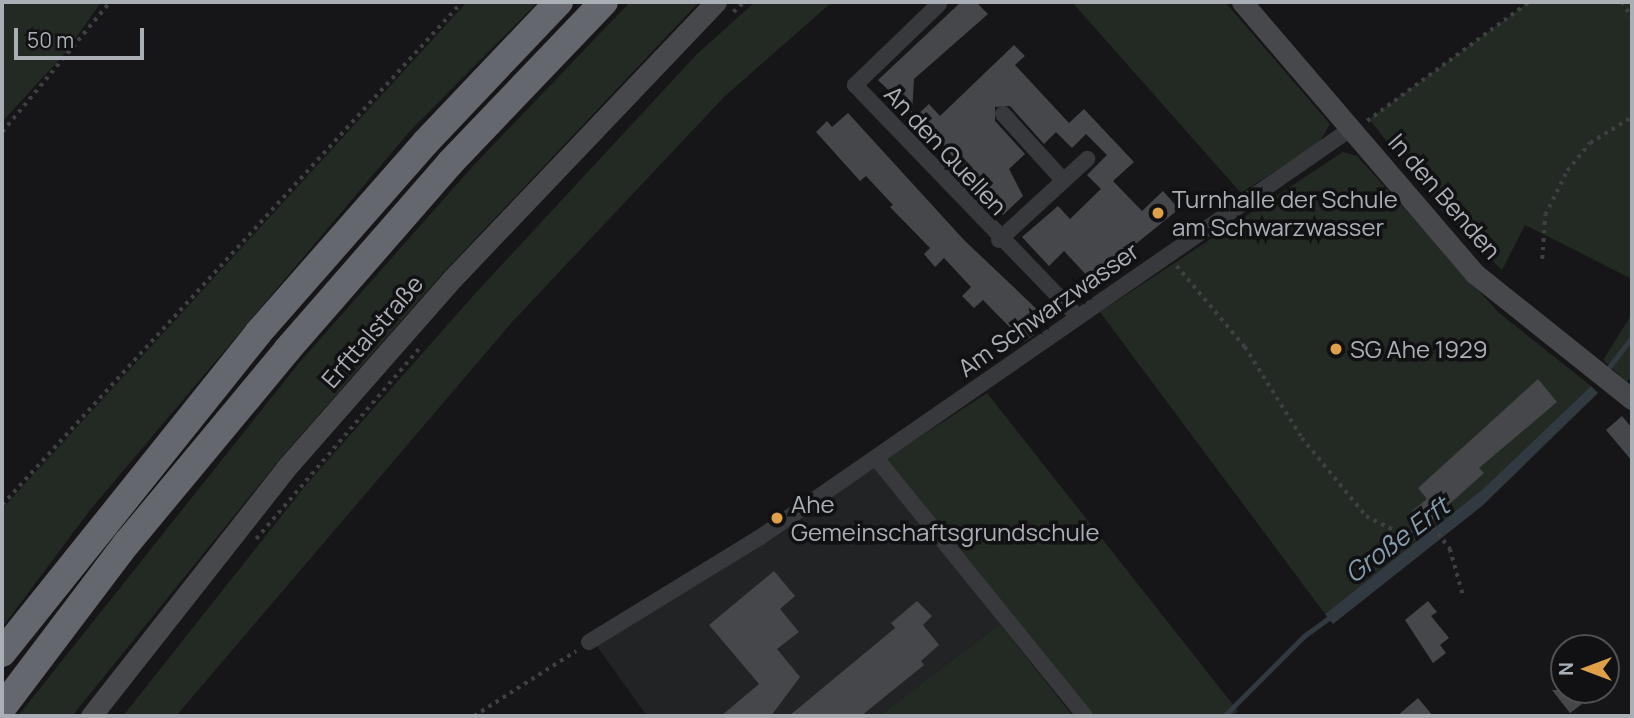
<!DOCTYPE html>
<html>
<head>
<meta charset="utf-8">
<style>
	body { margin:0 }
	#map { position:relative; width:1634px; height:718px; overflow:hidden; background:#161618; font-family:Manrope,sans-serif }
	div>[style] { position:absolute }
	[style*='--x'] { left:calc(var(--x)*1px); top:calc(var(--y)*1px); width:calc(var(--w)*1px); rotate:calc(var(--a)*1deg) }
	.built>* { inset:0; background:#222325 }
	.green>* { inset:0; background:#232a23 }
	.water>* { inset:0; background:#313a40 }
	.stream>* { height:5px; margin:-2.5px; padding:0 2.5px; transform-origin:2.5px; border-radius:2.5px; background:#313a40 }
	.building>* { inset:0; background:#45474a }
	.path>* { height:3.5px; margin-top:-1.75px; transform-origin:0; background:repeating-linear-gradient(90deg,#3e4043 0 3.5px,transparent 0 8.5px) }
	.street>* { height:16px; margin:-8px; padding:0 8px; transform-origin:8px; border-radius:8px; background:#38393d }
	.secondary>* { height:21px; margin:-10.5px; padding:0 10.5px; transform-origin:10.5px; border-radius:10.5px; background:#46484c }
	.highway>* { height:28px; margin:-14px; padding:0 14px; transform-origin:14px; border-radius:14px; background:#64676d }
	.dots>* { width:19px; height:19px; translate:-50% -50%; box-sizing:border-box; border:4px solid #111113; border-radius:50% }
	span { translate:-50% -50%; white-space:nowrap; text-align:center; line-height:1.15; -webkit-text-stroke:7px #111113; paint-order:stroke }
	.street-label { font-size:24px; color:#aaafb6 }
	.poi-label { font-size:24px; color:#aaafb6 }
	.left { translate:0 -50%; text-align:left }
	.water-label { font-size:26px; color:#859eae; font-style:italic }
	.frame { position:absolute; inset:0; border:4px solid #aaafb6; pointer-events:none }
	.north { position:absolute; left:1550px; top:634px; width:70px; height:70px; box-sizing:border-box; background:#111113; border:2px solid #4e5054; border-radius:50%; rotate:270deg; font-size:19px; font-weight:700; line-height:28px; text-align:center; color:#aaafb6 }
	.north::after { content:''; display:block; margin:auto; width:24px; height:32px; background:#dea048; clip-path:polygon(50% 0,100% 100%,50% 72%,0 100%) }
	.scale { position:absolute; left:14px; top:28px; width:130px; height:32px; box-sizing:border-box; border:4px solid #aaafb6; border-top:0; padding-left:9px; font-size:21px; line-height:24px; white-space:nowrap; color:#aaafb6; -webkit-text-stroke:5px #111113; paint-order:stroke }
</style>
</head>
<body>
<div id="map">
	<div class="built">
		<i style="clip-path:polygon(876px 467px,1000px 624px,879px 716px,647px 716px,596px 645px)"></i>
	</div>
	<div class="green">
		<i style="clip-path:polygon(2px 2px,101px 2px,66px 52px,2px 122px)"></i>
		<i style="clip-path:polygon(467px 2px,538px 2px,410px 131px,90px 510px,2px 628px,2px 509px)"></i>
		<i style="clip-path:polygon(630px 2px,699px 2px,443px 273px,280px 459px,72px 716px,18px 716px,299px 363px,472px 167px)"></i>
		<i style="clip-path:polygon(755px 2px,832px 2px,724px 97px,513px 321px,176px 716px,123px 716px,306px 485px,473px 296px,697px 54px)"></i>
		<i style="clip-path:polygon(1072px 2px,1225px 2px,1330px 124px,1319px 143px,1241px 193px)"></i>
		<i style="clip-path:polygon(1529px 2px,1632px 2px,1632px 279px,1525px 225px,1502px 270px,1449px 219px,1369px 119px)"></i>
		<i style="clip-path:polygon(1343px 152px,1357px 156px,1498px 312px,1591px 386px,1483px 489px,1325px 614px,1100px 312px)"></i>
		<i style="clip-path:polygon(1632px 314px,1632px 376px,1627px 382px,1603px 360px)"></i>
		<i style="clip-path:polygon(987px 393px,1238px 711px,1232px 716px,1094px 716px,883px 461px)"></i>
		<i style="clip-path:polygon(1000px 624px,1073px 716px,879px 716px)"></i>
	</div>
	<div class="water">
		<i style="clip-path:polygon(1591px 386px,1598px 393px,1482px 506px,1333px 624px,1325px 614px,1483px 489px)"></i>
	</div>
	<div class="stream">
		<i style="--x:1610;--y:366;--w:36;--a:-53"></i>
		<i style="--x:1224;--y:716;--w:113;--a:-45"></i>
		<i style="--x:1304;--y:636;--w:37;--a:-36"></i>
	</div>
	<div class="building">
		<i style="clip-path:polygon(961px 2px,976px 2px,988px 14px,914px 79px,912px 113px,878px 80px)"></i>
		<i style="clip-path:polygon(1014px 45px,1025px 56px,1015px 65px,1069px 123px,1084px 109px,1134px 162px,1113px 181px,1142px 211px,1163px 191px,1179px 209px,1091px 280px,1064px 251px,1049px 266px,1022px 237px,1058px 206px,1070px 219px,1101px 189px,1087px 175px,1107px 155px,1086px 134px,1072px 148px,1056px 132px,1044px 144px,1010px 106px,995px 107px,995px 121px,1025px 154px,1009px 169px,1023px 196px,1003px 215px,917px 115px,929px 104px,940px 116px)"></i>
		<i style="clip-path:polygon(848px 113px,964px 240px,1044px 316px,1030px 328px,1034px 335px,1024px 342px,983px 300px,974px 308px,962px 296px,971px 287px,944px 258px,935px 267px,924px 254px,930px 248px,890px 207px,893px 205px,866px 176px,860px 181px,816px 132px,827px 121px,832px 127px)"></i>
		<i style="clip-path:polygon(1538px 379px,1557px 402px,1479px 468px,1484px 473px,1425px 526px,1412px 511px,1427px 499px,1418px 488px)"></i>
		<i style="clip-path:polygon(1622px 416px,1632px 428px,1632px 461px,1606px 430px)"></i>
		<i style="clip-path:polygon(774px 571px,795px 596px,780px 609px,799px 632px,777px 649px,800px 677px,771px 716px,721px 716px,759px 684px,709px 625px)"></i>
		<i style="clip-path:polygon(917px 601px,932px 616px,923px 625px,939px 645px,921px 661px,924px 665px,861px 716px,789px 716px,895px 628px,891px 623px)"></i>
		<i style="clip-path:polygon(1428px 601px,1437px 612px,1431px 616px,1449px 638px,1440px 645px,1446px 653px,1433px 663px,1405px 620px)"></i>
		<i style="clip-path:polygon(1552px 690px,1571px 690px,1582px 704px,1570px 713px)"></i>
		<i style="clip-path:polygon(1418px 698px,1433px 716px,1397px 716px)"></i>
	</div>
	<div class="path">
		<i style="--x:1622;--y:2;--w:19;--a:58"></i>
		<i style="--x:733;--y:12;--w:15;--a:-42"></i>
		<i style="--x:1367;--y:121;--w:201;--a:-36.3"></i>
		<i style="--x:2;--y:132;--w:169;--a:-50.3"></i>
		<i style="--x:1542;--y:259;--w:44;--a:-86.1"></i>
		<i style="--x:1545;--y:215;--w:49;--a:-63.4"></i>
		<i style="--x:1567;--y:171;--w:36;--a:-51"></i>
		<i style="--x:1590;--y:143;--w:49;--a:-31.8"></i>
		<i style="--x:1177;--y:266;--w:106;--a:50"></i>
		<i style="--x:1245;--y:347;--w:107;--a:57.9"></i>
		<i style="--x:1302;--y:438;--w:101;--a:50.6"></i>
		<i style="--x:1366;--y:516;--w:40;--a:26.6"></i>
		<i style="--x:1402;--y:534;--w:32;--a:-13"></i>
		<i style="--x:1433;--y:527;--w:28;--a:52"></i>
		<i style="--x:1450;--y:549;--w:48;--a:74.2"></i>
		<i style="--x:2;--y:505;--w:682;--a:-47.56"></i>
		<i style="--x:256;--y:539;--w:255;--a:-49.4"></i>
		<i style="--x:474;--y:716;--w:121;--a:-32.5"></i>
	</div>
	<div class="street">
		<i style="--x:939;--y:4;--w:117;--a:136"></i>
		<i style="--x:855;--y:85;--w:320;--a:46.1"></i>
		<i style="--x:1003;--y:114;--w:89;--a:47.7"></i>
		<i style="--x:999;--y:240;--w:120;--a:-42.6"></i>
		<i style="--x:876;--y:458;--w:332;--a:51"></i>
		<i style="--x:589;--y:642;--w:199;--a:-31.5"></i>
		<i style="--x:759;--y:538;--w:721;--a:-34.66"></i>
	</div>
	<div class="secondary">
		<i style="--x:1242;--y:2;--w:357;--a:49.4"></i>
		<i style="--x:1474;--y:273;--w:202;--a:38.6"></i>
		<i style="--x:91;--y:716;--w:315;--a:-51.8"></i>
		<i style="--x:286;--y:468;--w:252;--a:-48.7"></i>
		<i style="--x:452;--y:279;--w:383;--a:-46.4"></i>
	</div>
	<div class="highway">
		<i style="--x:2;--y:653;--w:411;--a:-51.3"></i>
		<i style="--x:259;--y:332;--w:252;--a:-48.7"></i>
		<i style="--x:425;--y:143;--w:195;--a:-46.5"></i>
		<i style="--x:2;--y:708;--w:207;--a:-52.9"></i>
		<i style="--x:127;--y:543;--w:251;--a:-50.3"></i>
		<i style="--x:287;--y:350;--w:248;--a:-48.9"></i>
		<i style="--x:450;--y:163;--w:223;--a:-46.3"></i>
	</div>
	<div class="dots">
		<i style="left:1158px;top:213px;background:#dea048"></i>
		<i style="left:1336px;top:349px;background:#dea048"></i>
		<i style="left:777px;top:518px;background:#dea048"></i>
	</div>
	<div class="street-label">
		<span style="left:946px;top:150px;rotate:47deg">An den Quellen</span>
		<span style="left:1445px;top:196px;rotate:49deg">In den Benden</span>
		<span style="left:1048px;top:309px;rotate:-35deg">Am Schwarzwasser</span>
		<span style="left:372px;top:331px;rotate:-49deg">Erfttalstraße</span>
	</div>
	<div class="poi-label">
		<span class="left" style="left:1172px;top:213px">Turnhalle der Schule<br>am Schwarzwasser</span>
		<span class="left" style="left:1350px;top:349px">SG Ahe 1929</span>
		<span class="left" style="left:791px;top:518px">Ahe<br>Gemeinschaftsgrundschule</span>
	</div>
	<div class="water-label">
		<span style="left:1397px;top:540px;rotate:-37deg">Große Erft</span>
	</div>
	<div class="frame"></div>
	<div class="north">N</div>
	<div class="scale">50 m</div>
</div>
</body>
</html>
